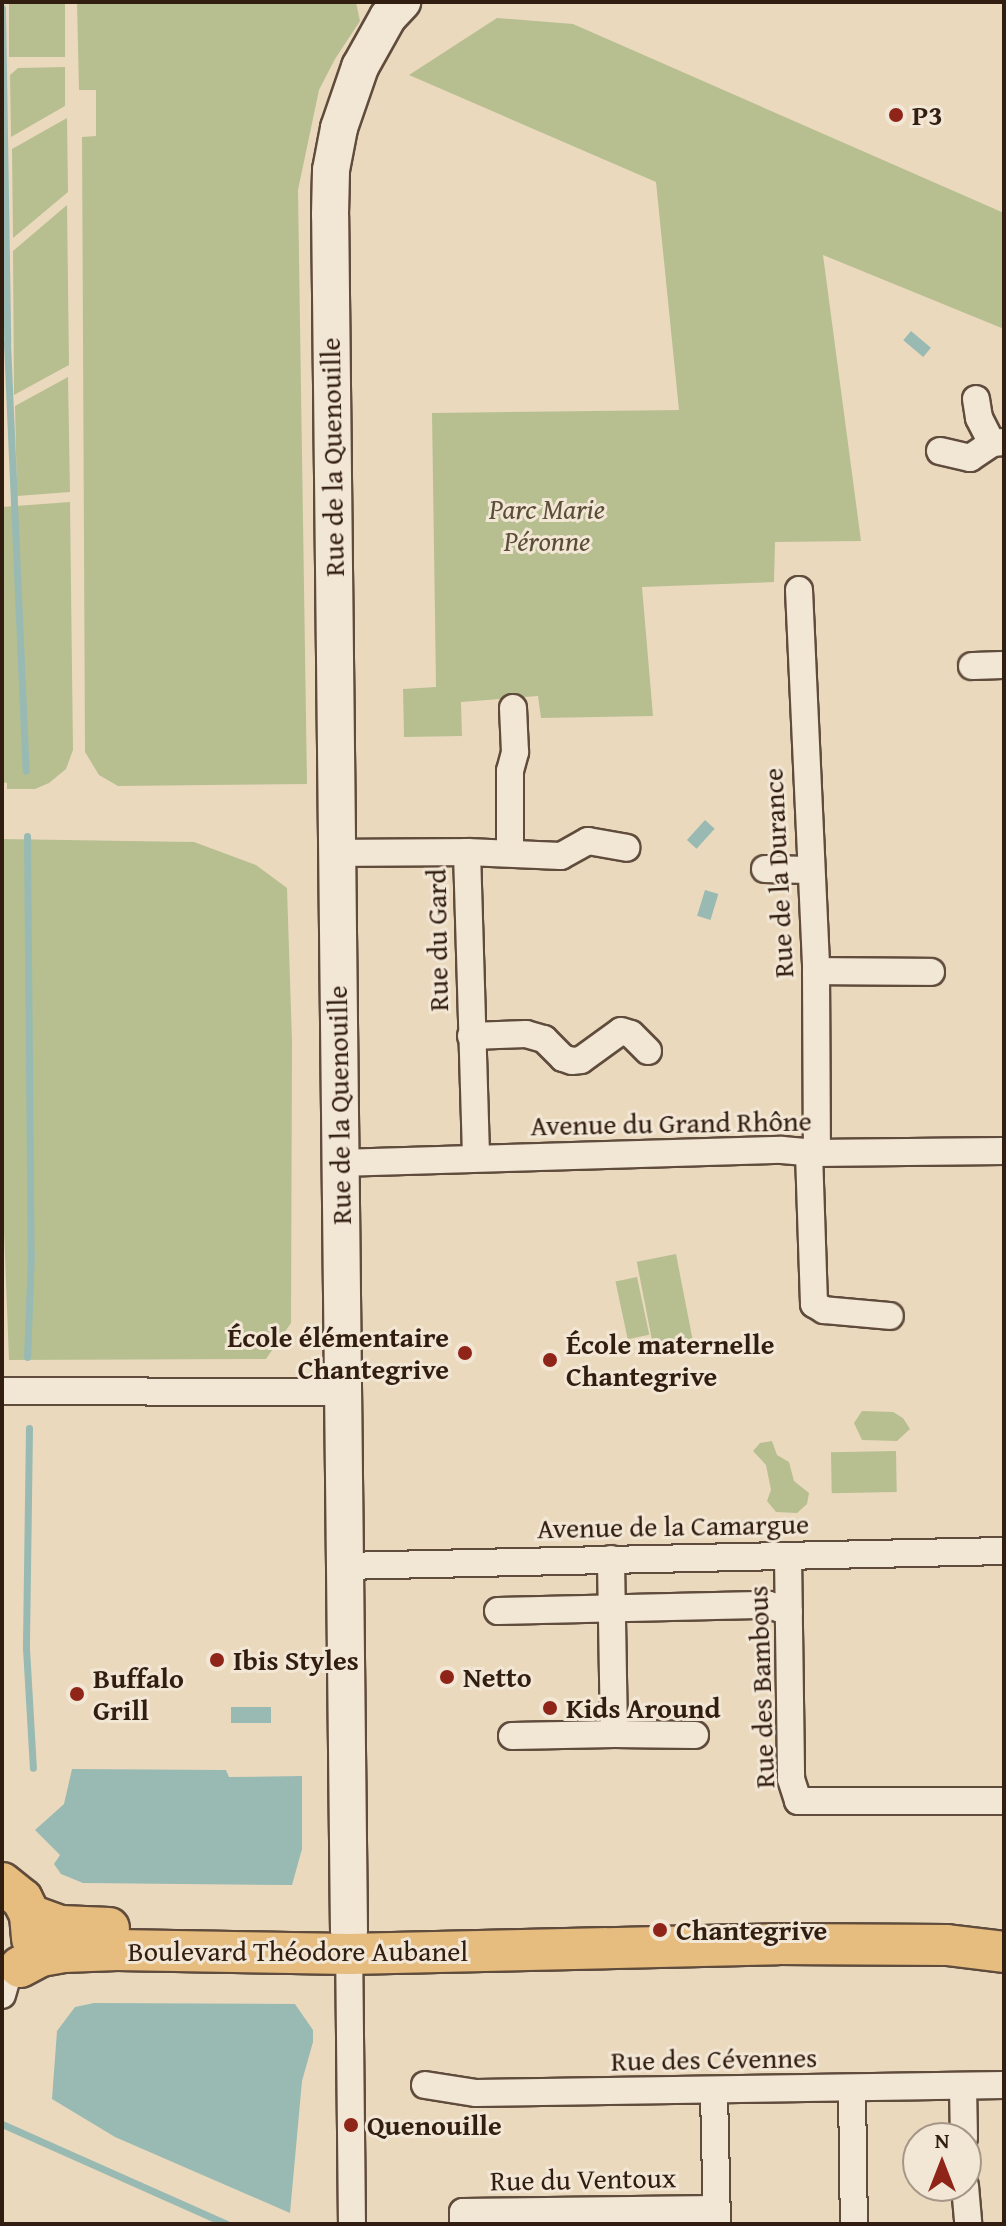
<!DOCTYPE html>
<html>
<head>
<meta charset="utf-8">
<style>
	body { margin:0 }
	#map { position:relative; width:1006px; height:2226px; overflow:hidden; background:#ebd9be; font-family:"Gentium Book Plus",serif }
	div>[style] { position:absolute }
	[style*='--x'] { left:calc(var(--x)*1px); top:calc(var(--y)*1px); width:calc(var(--w)*1px); rotate:calc(var(--a)*1deg) }
	.green>* { inset:0; background:#b7bf91; transform-origin:0 0 }
	.water>* { inset:0; background:#98bab3; transform-origin:0 0 }
	.stream>* { height:7px; margin:-3.5px; padding:0 3.5px; transform-origin:3.5px; border-radius:3.5px; background:#98bab3 }
	.roads { filter:drop-shadow(2px 0 #604c3c) drop-shadow(-2px 0 #604c3c) drop-shadow(0 2px #604c3c) drop-shadow(0 -2px #604c3c) }
	.street>* { height:26px; margin:-13px; padding:0 13px; transform-origin:13px; border-radius:13px; background:#f2e6d5 }
	.secondary>* { height:36px; margin:-18px; padding:0 18px; transform-origin:18px; border-radius:18px; background:#f2e6d5 }
	.primary>* { height:40px; margin:-20px; padding:0 20px; transform-origin:20px; border-radius:20px; background:#e6bc7f }
	.dots>* { width:22px; height:22px; translate:-50% -50%; box-sizing:border-box; border:4px solid #f2e6d5; border-radius:50% }
	span { translate:-50% -50%; white-space:nowrap; text-align:center; line-height:1.15; -webkit-text-stroke:6px #f2e6d5; paint-order:stroke }
	.poi-label { font-size:28px; color:#321d11; font-weight:700 }
	.left { translate:0 -50%; text-align:left }
	.right { translate:-100% -50%; text-align:right }
	.street-label { font-size:28px; color:#321d11 }
	.park-label { font-size:28px; color:#5a4e37; font-style:italic }
	.frame { position:absolute; inset:0; border:4px solid #321d11; pointer-events:none }
	.north { position:absolute; left:902px; top:2122px; width:80px; height:80px; box-sizing:border-box; background:#f2e6d5; border:2px solid #a59687; border-radius:50%; rotate:0deg; font-size:22px; font-weight:700; line-height:32px; text-align:center; color:#321d11 }
	.north::after { content:''; display:block; margin:auto; width:28px; height:36px; background:#8f2418; clip-path:polygon(50% 0,100% 100%,50% 72%,0 100%) }
</style>
</head>
<body>
<div id="map">
	<div class="green">
		<i style="left:9px;top:2px;width:56px;height:55px"></i>
		<i style="clip-path:polygon(77px 2px,356px 2px,360px 21px,335px 59px,319px 90px,298px 190px,307px 784px,118px 786px,99px 775px,85px 752px,82px 137px,96px 136px,96px 90px,79px 90px)"></i>
		<i style="clip-path:polygon(497px 18px,573px 24px,1004px 213px,1004px 329px,823px 255px,861px 541px,775px 542px,774px 582px,642px 587px,653px 716px,541px 718px,538px 696px,461px 702px,462px 736px,404px 737px,403px 689px,436px 687px,432px 413px,679px 410px,656px 182px,409px 75px)"></i>
		<i style="clip-path:polygon(65px 67px,65px 106px,11px 137px,10px 75px,18px 68px)"></i>
		<i style="clip-path:polygon(67px 118px,68px 192px,13px 238px,12px 149px)"></i>
		<i style="clip-path:polygon(67px 205px,69px 365px,14px 395px,13px 251px)"></i>
		<i style="clip-path:polygon(68px 377px,70px 492px,17px 496px,15px 406px)"></i>
		<i style="clip-path:polygon(70px 502px,73px 750px,66px 769px,49px 783px,35px 789px,7px 789px,7px 783px,2px 782px,2px 507px)"></i>
		<i style="clip-path:polygon(2px 839px,194px 842px,256px 865px,287px 888px,292px 1042px,291px 1323px,266px 1359px,9px 1360px,2px 1178px)"></i>
		<i style="left:676px;top:1254px;width:88px;height:40px;rotate:79deg"></i>
		<i style="left:637px;top:1277px;width:59px;height:22px;rotate:78deg"></i>
		<i style="clip-path:polygon(862px 1411px,893px 1412px,903px 1418px,910px 1429px,897px 1441px,862px 1440px,854px 1423px)"></i>
		<i style="clip-path:polygon(772px 1441px,777px 1455px,789px 1462px,794px 1481px,809px 1493px,807px 1504px,797px 1513px,776px 1512px,767px 1501px,771px 1490px,766px 1465px,753px 1451px,760px 1443px)"></i>
		<i style="left:896px;top:1451px;width:41px;height:65px;rotate:89deg"></i>
	</div>
	<div class="water">
		<i style="left:911px;top:331px;width:26px;height:12px;rotate:40deg"></i>
		<i style="left:705px;top:820px;width:13px;height:27px;rotate:42deg"></i>
		<i style="left:705px;top:890px;width:14px;height:27px;rotate:17deg"></i>
		<i style="left:271px;top:1707px;width:16px;height:40px;rotate:90deg"></i>
		<i style="clip-path:polygon(72px 1769px,226px 1770px,229px 1777px,302px 1776px,302px 1849px,292px 1885px,83px 1883px,61px 1874px,54px 1864px,60px 1855px,35px 1830px,64px 1804px)"></i>
		<i style="clip-path:polygon(94px 2003px,295px 2004px,313px 2030px,313px 2042px,302px 2081px,290px 2213px,115px 2137px,52px 2099px,57px 2031px,75px 2007px)"></i>
	</div>
	<div class="stream">
		<i style="--x:2;--y:8;--w:335;--a:89.1"></i>
		<i style="--x:7;--y:343;--w:428;--a:87.5"></i>
		<i style="--x:27;--y:836;--w:418;--a:89.5"></i>
		<i style="--x:31;--y:1254;--w:103;--a:92.2"></i>
		<i style="--x:29;--y:1428;--w:220;--a:90.8"></i>
		<i style="--x:26;--y:1648;--w:120;--a:86.7"></i>
		<i style="--x:2;--y:2124;--w:246;--a:24"></i>
	</div>
	<div class="roads">
		<div class="street">
			<i style="--x:976;--y:399;--w:19;--a:81"></i>
			<i style="--x:979;--y:418;--w:28;--a:63"></i>
			<i style="--x:940;--y:451;--w:31;--a:13"></i>
			<i style="--x:970;--y:458;--w:27;--a:-34"></i>
			<i style="--x:992;--y:443;--w:12;--a:-5"></i>
			<i style="--x:799;--y:590;--w:381;--a:87.4"></i>
			<i style="--x:816;--y:971;--w:182;--a:89.7"></i>
			<i style="--x:972;--y:666;--w:32;--a:-2"></i>
			<i style="--x:467;--y:852;--w:94;--a:2.4"></i>
			<i style="--x:561;--y:856;--w:31;--a:-29"></i>
			<i style="--x:588;--y:841;--w:39;--a:10"></i>
			<i style="--x:510;--y:852;--w:81;--a:-90"></i>
			<i style="--x:510;--y:771;--w:20;--a:-75"></i>
			<i style="--x:515;--y:752;--w:44;--a:-92.6"></i>
			<i style="--x:336;--y:853;--w:131;--a:-0.4"></i>
			<i style="--x:467;--y:852;--w:306;--a:88.3"></i>
			<i style="--x:765;--y:869;--w:44;--a:1.3"></i>
			<i style="--x:816;--y:971;--w:115;--a:0.5"></i>
			<i style="--x:471;--y:1036;--w:55;--a:-2.1"></i>
			<i style="--x:526;--y:1034;--w:19;--a:16"></i>
			<i style="--x:544;--y:1039;--w:27;--a:45"></i>
			<i style="--x:563;--y:1058;--w:9;--a:18"></i>
			<i style="--x:572;--y:1061;--w:9;--a:-6"></i>
			<i style="--x:581;--y:1060;--w:49;--a:-35.9"></i>
			<i style="--x:621;--y:1031;--w:10;--a:17"></i>
			<i style="--x:631;--y:1034;--w:24;--a:45"></i>
			<i style="--x:809;--y:1153;--w:151;--a:88.1"></i>
			<i style="--x:814;--y:1304;--w:12;--a:31"></i>
			<i style="--x:824;--y:1310;--w:66;--a:5.2"></i>
			<i style="--x:339;--y:1163;--w:443;--a:-1.7"></i>
			<i style="--x:782;--y:1150;--w:35;--a:5"></i>
			<i style="--x:817;--y:1153;--w:187;--a:-0.6"></i>
			<i style="--x:2;--y:1391;--w:340;--a:0.2"></i>
			<i style="--x:788;--y:1556;--w:223;--a:89.2"></i>
			<i style="--x:791;--y:1779;--w:23;--a:72"></i>
			<i style="--x:798;--y:1801;--w:206;--a:0"></i>
			<i style="--x:343;--y:1566;--w:661;--a:-1.3"></i>
			<i style="--x:498;--y:1611;--w:271;--a:-1.3"></i>
			<i style="--x:769;--y:1605;--w:21;--a:19"></i>
			<i style="--x:614;--y:1734;--w:81;--a:0.7"></i>
			<i style="--x:512;--y:1736;--w:102;--a:-1.1"></i>
			<i style="--x:614;--y:1734;--w:175;--a:-91"></i>
			<i style="--x:349;--y:1940;--w:284;--a:89.4"></i>
			<i style="--x:2;--y:1995;--w:19;--a:-74"></i>
			<i style="--x:425;--y:2085;--w:52;--a:8.9"></i>
			<i style="--x:476;--y:2093;--w:528;--a:-0.87"></i>
			<i style="--x:963;--y:2087;--w:51;--a:88.9"></i>
			<i style="--x:852;--y:2089;--w:135;--a:89.2"></i>
			<i style="--x:714;--y:2092;--w:132;--a:88.7"></i>
			<i style="--x:965;--y:2186;--w:38;--a:85"></i>
			<i style="--x:463;--y:2224;--w:12;--a:-90"></i>
			<i style="--x:463;--y:2212;--w:253;--a:-0.7"></i>
		</div>
		<div class="secondary">
			<i style="--x:349;--y:1931;--w:1716;--a:-90.63"></i>
			<i style="--x:330;--y:215;--w:45;--a:-88.7"></i>
			<i style="--x:331;--y:170;--w:43;--a:-79.2"></i>
			<i style="--x:339;--y:128;--w:65;--a:-71"></i>
			<i style="--x:360;--y:67;--w:57;--a:-60.8"></i>
			<i style="--x:388;--y:17;--w:21;--a:-47"></i>
		</div>
		<div class="primary">
			<i style="--x:2;--y:1883;--w:26;--a:39"></i>
			<i style="--x:22;--y:1899;--w:18;--a:63"></i>
			<i style="--x:30;--y:1915;--w:24;--a:85"></i>
			<i style="--x:30;--y:1915;--w:33;--a:20"></i>
			<i style="--x:61;--y:1926;--w:48;--a:2.4"></i>
			<i style="--x:20;--y:1967;--w:24;--a:-28"></i>
			<i style="--x:41;--y:1956;--w:23;--a:-10"></i>
			<i style="--x:64;--y:1952;--w:53;--a:-2.2"></i>
			<i style="--x:117;--y:1950;--w:232;--a:1"></i>
			<i style="--x:349;--y:1954;--w:429;--a:-1.3"></i>
			<i style="--x:778;--y:1944;--w:169;--a:0.3"></i>
			<i style="--x:947;--y:1945;--w:57;--a:7"></i>
		</div>
	</div>
	<div class="dots">
		<i style="left:896px;top:115px;background:#8f2418"></i>
		<i style="left:465px;top:1353px;background:#8f2418"></i>
		<i style="left:550px;top:1360px;background:#8f2418"></i>
		<i style="left:217px;top:1660px;background:#8f2418"></i>
		<i style="left:447px;top:1677px;background:#8f2418"></i>
		<i style="left:77px;top:1694px;background:#8f2418"></i>
		<i style="left:550px;top:1708px;background:#8f2418"></i>
		<i style="left:660px;top:1930px;background:#8f2418"></i>
		<i style="left:351px;top:2125px;background:#8f2418"></i>
	</div>
	<div class="poi-label">
		<span class="left" style="left:912px;top:115px">P3</span>
		<span class="right" style="left:449px;top:1353px">École élémentaire<br>Chantegrive</span>
		<span class="left" style="left:566px;top:1360px">École maternelle<br>Chantegrive</span>
		<span class="left" style="left:233px;top:1660px">Ibis Styles</span>
		<span class="left" style="left:463px;top:1677px">Netto</span>
		<span class="left" style="left:93px;top:1694px">Buffalo<br>Grill</span>
		<span class="left" style="left:566px;top:1708px">Kids Around</span>
		<span class="left" style="left:676px;top:1930px">Chantegrive</span>
		<span class="left" style="left:367px;top:2125px">Quenouille</span>
	</div>
	<div class="street-label">
		<span style="left:332px;top:457px;rotate:-91deg">Rue de la Quenouille</span>
		<span style="left:778px;top:873px;rotate:-93deg">Rue de la Durance</span>
		<span style="left:437px;top:940px;rotate:-91deg">Rue du Gard</span>
		<span style="left:339px;top:1105px;rotate:-91deg">Rue de la Quenouille</span>
		<span style="left:671px;top:1123px;rotate:-1deg">Avenue du Grand Rhône</span>
		<span style="left:673px;top:1526px;rotate:-1deg">Avenue de la Camargue</span>
		<span style="left:761px;top:1687px;rotate:-92deg">Rue des Bambous</span>
		<span style="left:298px;top:1951px">Boulevard Théodore Aubanel</span>
		<span style="left:714px;top:2059px;rotate:-1deg">Rue des Cévennes</span>
		<span style="left:583px;top:2179px;rotate:-1deg">Rue du Ventoux</span>
	</div>
	<div class="park-label">
		<span style="left:547px;top:525px">Parc Marie<br>Péronne</span>
	</div>
	<div class="frame"></div>
	<div class="north">N</div>
</div>
</body>
</html>
